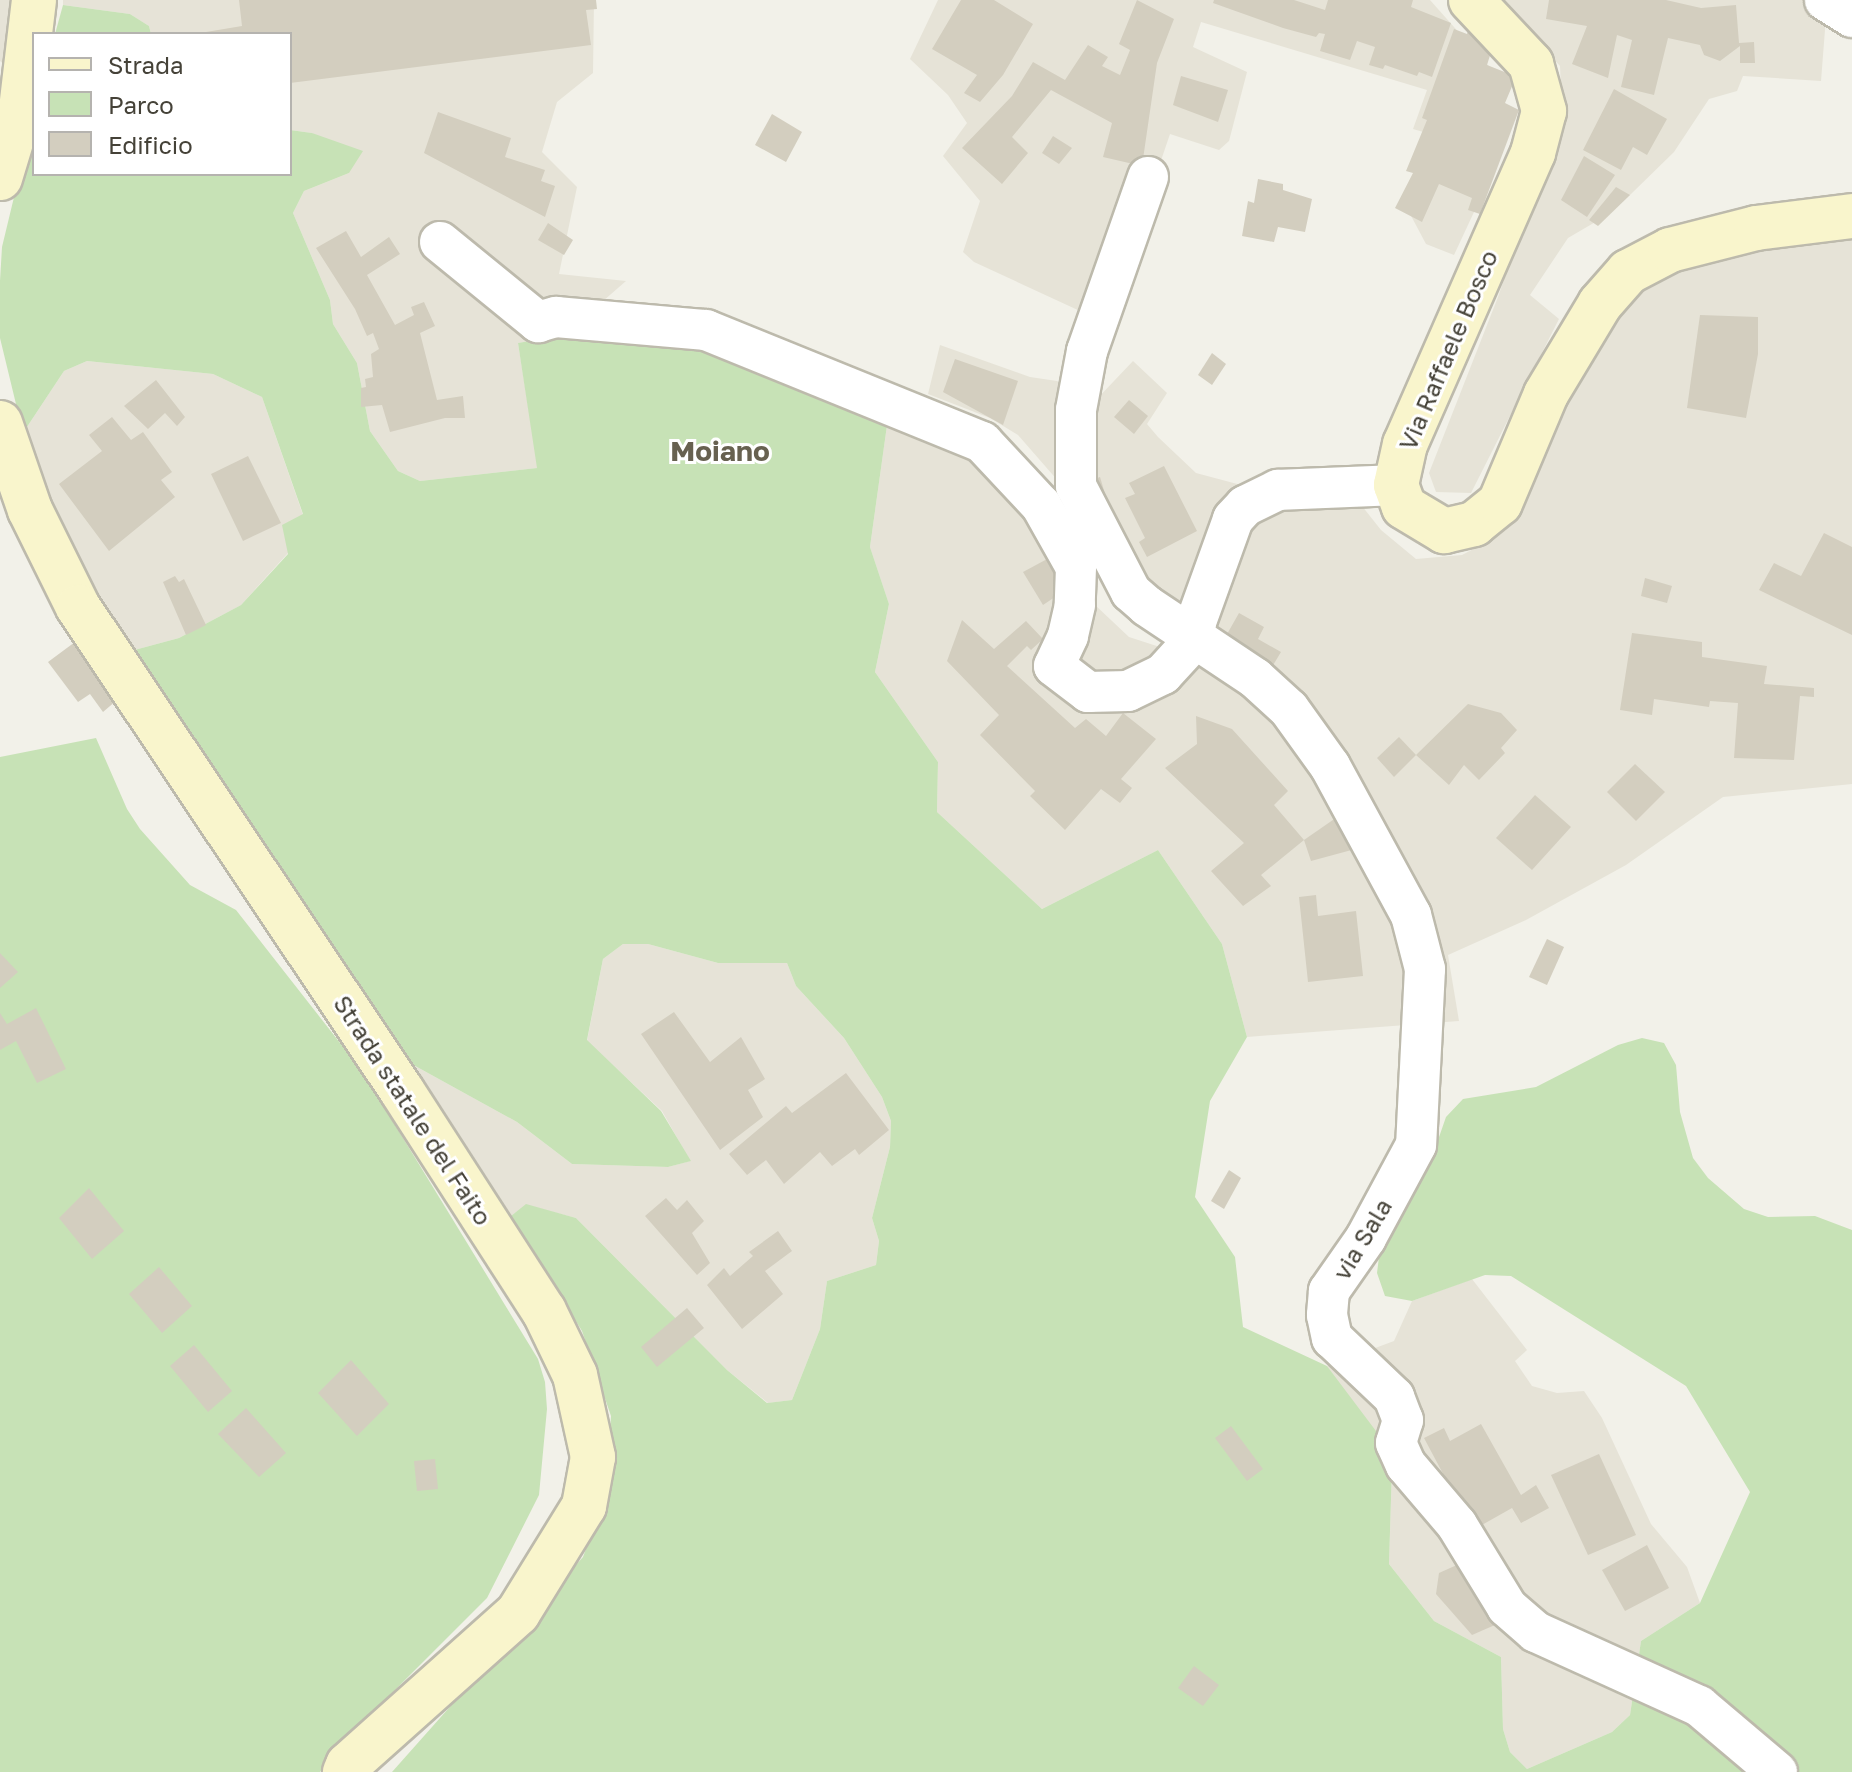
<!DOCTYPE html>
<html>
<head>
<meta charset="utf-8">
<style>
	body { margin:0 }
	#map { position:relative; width:1852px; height:1772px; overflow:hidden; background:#f2f1e9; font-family:"Golos Text",sans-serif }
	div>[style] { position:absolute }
	.residential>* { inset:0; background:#e6e3d7 }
	.green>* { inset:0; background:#c7e2b6 }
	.building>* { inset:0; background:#d3cebf }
	.roads { filter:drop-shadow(2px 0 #bdbaac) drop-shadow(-2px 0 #bdbaac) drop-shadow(0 2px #bdbaac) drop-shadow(0 -2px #bdbaac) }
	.street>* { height:40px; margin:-20px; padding:0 20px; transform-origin:20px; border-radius:20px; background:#fff }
	.secondary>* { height:44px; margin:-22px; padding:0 22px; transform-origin:22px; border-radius:22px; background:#f9f5cc }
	span { translate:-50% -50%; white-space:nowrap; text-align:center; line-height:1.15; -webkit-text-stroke:6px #fff; paint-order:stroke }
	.street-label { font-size:24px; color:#454238 }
	.quarter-label { font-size:28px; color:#676150; font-weight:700 }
	.legend { position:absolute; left:32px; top:32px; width:260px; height:144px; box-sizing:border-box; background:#fff; border:2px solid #b5b3af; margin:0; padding:10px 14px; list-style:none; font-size:24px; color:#454238 }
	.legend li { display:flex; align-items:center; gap:16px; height:40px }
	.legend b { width:40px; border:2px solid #b5b3af }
</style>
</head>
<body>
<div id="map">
	<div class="residential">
		<div style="clip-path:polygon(0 0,14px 0,5px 65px,0 61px)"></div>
		<div style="clip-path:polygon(63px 0,594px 0,593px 73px,557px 102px,542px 152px,577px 187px,559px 274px,626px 281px,587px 315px,574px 334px,518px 343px,538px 468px,420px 481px,398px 471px,370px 431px,357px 363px,333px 324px,330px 300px,293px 213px,304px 191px,349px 173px,312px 133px,290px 130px,290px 34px,151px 34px,149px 26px,130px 14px,63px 5px)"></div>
		<div style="clip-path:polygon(938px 0,1430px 0,1494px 72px,1502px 152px,1454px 255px,1426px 244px,1409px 212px,1437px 136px,1413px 129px,1427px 90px,1201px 22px,1193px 47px,1247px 72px,1229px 141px,1219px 150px,1170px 134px,1151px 190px,1080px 311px,974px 262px,963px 252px,980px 201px,943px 156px,967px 123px,948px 95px,910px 59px)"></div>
		<div style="clip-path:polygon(1500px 0,1852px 0,1826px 17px,1821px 81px,1743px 76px,1737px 91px,1709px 99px,1674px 152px,1631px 194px,1609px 214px,1568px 238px,1530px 295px,1559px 319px,1471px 493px,1436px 492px,1429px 473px,1498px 297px,1562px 111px,1560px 66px)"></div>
		<div style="clip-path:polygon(1802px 237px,1852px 238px,1852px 784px,1723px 797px,1626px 865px,1526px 920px,1448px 955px,1459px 1021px,1247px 1037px,1222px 944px,1158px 850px,1042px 909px,937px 812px,938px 762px,875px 672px,889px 604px,870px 547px,889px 411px,995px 461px,1077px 588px,1129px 637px,1169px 650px,1248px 529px,1270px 510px,1362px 506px,1381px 530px,1416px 559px,1462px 555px,1485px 543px,1505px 529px,1581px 367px,1639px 283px,1686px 266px)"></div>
		<div style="clip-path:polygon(940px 345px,1030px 377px,1057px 381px,1095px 401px,1133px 361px,1167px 393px,1147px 424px,1158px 437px,1196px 473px,1241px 485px,1219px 509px,1184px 605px,1175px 615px,1018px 435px,990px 418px,928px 394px)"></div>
		<div style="clip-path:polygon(87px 361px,213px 374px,262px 397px,303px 515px,288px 553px,241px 605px,179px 638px,127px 652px,87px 583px,23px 433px,64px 371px)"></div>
		<div style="clip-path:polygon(623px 944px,648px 944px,718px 963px,787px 963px,796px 986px,844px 1038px,882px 1097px,891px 1121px,890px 1147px,872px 1218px,879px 1241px,876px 1265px,827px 1281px,820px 1329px,792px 1400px,768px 1403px,727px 1370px,576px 1218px,526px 1205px,511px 1216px,408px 1062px,517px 1122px,572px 1164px,668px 1167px,690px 1161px,662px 1111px,587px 1041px,603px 959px)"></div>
		<div style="clip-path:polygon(1472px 1279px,1527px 1350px,1515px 1361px,1532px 1386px,1557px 1393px,1584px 1391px,1602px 1418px,1651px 1524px,1687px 1567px,1700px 1603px,1641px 1641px,1630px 1715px,1612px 1732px,1527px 1769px,1510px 1752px,1503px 1729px,1501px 1657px,1434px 1621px,1389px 1564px,1392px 1467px,1327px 1366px,1394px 1341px,1412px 1301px)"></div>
	</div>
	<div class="green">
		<div style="clip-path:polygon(63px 5px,130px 14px,149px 26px,151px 34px,55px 34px)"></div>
		<div style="clip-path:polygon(34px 114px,34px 174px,290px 174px,290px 130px,312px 133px,363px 151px,349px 173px,304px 191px,293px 213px,330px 300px,333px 324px,357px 363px,370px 431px,398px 471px,420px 481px,537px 468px,518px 343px,654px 319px,889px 411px,870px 547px,889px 604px,875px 672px,938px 762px,937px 812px,1042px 909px,1158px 850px,1222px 944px,1247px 1037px,1210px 1101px,1195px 1197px,1235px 1257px,1243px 1327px,1327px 1366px,1385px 1443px,1392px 1467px,1389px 1564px,1434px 1621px,1501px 1657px,1503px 1729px,1510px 1752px,1527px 1769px,1612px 1732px,1630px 1715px,1641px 1641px,1700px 1603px,1750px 1492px,1686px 1386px,1511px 1276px,1485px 1275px,1412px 1301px,1385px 1296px,1377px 1273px,1380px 1249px,1430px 1163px,1446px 1117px,1463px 1099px,1536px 1087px,1618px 1045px,1642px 1038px,1664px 1043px,1676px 1065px,1680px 1112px,1693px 1158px,1708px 1178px,1744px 1209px,1768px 1217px,1815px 1216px,1852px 1230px,1852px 1772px,392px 1772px,583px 1557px,606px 1495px,611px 1416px,582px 1331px,511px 1216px,526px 1204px,576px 1218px,727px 1370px,767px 1403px,792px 1400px,820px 1329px,827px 1281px,876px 1265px,879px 1241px,872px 1218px,890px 1147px,891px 1121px,882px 1097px,844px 1038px,796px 986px,787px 963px,718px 963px,648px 944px,623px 944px,603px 959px,587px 1040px,661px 1111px,691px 1161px,668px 1167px,572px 1164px,517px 1122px,408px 1062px,127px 652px,179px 638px,241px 605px,288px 554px,282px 525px,303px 514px,262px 397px,213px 374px,87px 361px,64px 371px,23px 433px,0 338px,0 281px,2px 247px)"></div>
		<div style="clip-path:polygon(96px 738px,127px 809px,140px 829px,190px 885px,236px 910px,362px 1071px,538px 1359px,545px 1382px,547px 1409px,539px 1495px,487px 1598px,339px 1746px,320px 1772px,0 1772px,0 757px)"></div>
	</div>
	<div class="building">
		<div style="clip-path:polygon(239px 0,596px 0,597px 9px,586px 10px,591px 45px,290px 83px,290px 34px,194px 34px,242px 26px)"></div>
		<div style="clip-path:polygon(961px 0,994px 0,1033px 24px,1003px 75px,980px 102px,964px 93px,977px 75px,932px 49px)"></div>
		<div style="clip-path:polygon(1137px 0,1174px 19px,1157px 63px,1142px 166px,1103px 157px,1112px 123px,1051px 90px,1012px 137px,1028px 153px,1002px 184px,962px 148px,1012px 96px,1033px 62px,1065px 80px,1088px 45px,1108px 57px,1102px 66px,1120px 75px,1130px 50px,1119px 44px)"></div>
		<div style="clip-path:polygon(1214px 0,1294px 0,1325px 10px,1328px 0,1413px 0,1411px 7px,1451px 23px,1432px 77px,1419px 72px,1417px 76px,1385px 65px,1383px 69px,1369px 65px,1375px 47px,1357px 41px,1350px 60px,1320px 51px,1325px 34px,1319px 33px,1316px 37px,1283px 28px,1213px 3px)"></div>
		<div style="clip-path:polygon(1549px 0,1666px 0,1701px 8px,1736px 5px,1739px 43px,1754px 42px,1755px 63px,1740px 63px,1740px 46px,1720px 61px,1704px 55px,1700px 45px,1668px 38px,1654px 95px,1621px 87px,1632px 40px,1617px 35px,1608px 78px,1572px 64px,1587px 26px,1546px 19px)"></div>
		<div style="clip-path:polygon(1470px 25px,1492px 49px,1487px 65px,1507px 73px,1513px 84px,1505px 103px,1519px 110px,1480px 214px,1468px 210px,1472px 198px,1439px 184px,1422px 222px,1395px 208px,1413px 173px,1406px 171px,1427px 120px,1422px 118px,1454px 29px,1467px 34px)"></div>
		<div style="clip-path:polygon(1181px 76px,1228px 90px,1218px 122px,1173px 105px)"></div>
		<div style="clip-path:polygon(1614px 89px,1667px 119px,1647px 155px,1633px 147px,1621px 170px,1583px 150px)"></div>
		<div style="clip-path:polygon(438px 112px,511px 138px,505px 157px,545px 170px,541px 181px,555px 186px,545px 217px,424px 153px)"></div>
		<div style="clip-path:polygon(772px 114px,802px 132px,786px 162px,755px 145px)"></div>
		<div style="clip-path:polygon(1053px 136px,1072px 148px,1059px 164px,1042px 153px)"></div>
		<div style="clip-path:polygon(1584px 156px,1615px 175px,1587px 217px,1561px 200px)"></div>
		<div style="clip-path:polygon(1258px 179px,1283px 184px,1283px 190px,1312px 199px,1305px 232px,1278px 227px,1274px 242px,1242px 236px,1248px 201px,1254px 203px)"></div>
		<div style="clip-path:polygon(1616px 187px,1630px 195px,1598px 226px,1589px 220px)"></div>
		<div style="clip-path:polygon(548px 223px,573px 240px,564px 255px,538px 240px)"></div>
		<div style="clip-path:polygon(346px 231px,361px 257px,389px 237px,400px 254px,367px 275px,395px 325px,414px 315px,411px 307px,424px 302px,435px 326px,420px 333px,437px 400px,463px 396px,465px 418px,445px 418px,390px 432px,382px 405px,361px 407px,361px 388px,366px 387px,365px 379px,373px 377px,371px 354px,379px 349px,373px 333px,367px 336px,355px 309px,316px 248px)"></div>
		<div style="clip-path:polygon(1700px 315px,1758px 317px,1758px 354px,1746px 418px,1687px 408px)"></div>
		<div style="clip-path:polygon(1212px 353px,1226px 364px,1212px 385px,1198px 375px)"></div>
		<div style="clip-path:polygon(955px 359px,1018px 381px,1003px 425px,943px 392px)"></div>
		<div style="clip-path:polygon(156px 380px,185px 417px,177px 426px,165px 413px,148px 429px,124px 406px)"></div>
		<div style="clip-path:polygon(1129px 400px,1148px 416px,1134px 434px,1114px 417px)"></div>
		<div style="clip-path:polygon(112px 417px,131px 440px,143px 432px,172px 472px,161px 480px,175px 497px,109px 551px,59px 484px,102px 451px,89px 435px)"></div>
		<div style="clip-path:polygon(248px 456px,281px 523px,243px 541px,211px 474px)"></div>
		<div style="clip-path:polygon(1164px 466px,1197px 531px,1147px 557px,1139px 542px,1145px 538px,1125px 498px,1135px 494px,1129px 483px)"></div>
		<div style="clip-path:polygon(1100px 477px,1105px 494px,1091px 500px,1085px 483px)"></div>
		<div style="clip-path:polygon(1824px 533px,1852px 547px,1852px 635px,1759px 590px,1774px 563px,1801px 576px)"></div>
		<div style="clip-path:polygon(1049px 558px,1067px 589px,1043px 605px,1023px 572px)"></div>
		<div style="clip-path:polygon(175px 576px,179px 582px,184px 579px,206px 625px,186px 635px,163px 582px)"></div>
		<div style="clip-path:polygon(1645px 578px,1672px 586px,1667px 603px,1641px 596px)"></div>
		<div style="clip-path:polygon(1239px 613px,1264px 627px,1258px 639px,1281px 652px,1269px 672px,1222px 643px)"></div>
		<div style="clip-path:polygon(962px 620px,994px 649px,1026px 621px,1043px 639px,1031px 650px,1027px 646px,1007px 666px,1075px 728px,1086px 719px,1106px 736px,1123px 713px,1156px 739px,1121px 779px,1132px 788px,1120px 803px,1101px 789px,1065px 830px,1030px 796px,1035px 791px,980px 735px,999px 715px,947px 661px)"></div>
		<div style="clip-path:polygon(1632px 633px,1702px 642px,1702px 657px,1767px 666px,1764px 684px,1814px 688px,1814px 697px,1800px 696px,1794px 760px,1734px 758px,1738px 703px,1710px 701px,1709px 707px,1654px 699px,1652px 715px,1620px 710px)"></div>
		<div style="clip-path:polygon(75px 642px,117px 700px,103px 712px,90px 694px,78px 702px,48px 662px)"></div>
		<div style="clip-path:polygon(1468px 704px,1501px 713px,1517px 730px,1501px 748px,1505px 753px,1479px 780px,1464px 765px,1449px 785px,1416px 755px)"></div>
		<div style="clip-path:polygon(1196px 716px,1232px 729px,1288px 791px,1274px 805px,1304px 840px,1261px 875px,1271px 886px,1243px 906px,1211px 871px,1244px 843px,1165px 768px,1197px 744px)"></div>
		<div style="clip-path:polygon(1399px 737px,1416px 755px,1394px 777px,1377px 758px)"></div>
		<div style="clip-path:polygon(1635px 764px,1665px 792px,1636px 821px,1607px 792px)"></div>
		<div style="clip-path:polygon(1535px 795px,1571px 827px,1532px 870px,1496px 838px)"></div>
		<div style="clip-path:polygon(1353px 806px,1370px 845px,1311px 861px,1304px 840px)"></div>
		<div style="clip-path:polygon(1316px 895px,1318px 916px,1356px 911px,1363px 976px,1308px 982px,1299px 897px)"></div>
		<div style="clip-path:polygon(1547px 939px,1564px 947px,1547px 985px,1529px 977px)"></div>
		<div style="clip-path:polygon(0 953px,18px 972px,0 988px)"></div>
		<div style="clip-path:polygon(36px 1008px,66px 1069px,37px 1083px,16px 1041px,0 1050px,0 1013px,7px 1024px)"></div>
		<div style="clip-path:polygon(674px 1012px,710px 1062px,741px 1037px,765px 1079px,748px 1090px,763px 1117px,720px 1150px,641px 1034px)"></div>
		<div style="clip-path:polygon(846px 1073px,889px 1130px,859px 1155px,855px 1149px,832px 1166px,820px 1152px,784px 1184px,766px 1160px,747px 1175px,729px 1154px,786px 1106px,792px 1113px)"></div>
		<div style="clip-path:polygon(1229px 1170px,1241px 1178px,1224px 1209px,1211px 1201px)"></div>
		<div style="clip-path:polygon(89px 1188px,124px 1231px,92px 1259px,59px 1218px)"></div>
		<div style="clip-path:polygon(666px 1198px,677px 1210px,687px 1200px,704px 1221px,692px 1233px,710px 1263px,697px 1275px,645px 1216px)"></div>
		<div style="clip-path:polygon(778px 1231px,792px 1251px,765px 1271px,783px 1294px,742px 1329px,707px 1285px,724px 1268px,730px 1276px,753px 1256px,749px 1252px)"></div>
		<div style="clip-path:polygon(159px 1267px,192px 1306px,162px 1333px,129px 1294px)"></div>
		<div style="clip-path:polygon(687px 1308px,704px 1328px,657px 1367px,641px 1347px)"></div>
		<div style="clip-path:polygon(194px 1345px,232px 1391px,208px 1412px,170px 1366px)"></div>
		<div style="clip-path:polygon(351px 1360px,389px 1404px,357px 1436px,318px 1393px)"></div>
		<div style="clip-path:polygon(246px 1408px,286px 1453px,259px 1477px,218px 1434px)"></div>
		<div style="clip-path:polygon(1481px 1424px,1521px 1495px,1536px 1485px,1549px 1508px,1521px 1523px,1512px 1508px,1473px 1530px,1424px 1438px,1444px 1428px,1450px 1441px)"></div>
		<div style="clip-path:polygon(1231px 1426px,1263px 1469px,1247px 1481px,1215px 1438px)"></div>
		<div style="clip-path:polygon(1599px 1454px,1636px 1535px,1588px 1555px,1551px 1475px)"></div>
		<div style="clip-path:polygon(435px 1459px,438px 1489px,417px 1491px,414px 1461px)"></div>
		<div style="clip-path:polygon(1647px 1545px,1669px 1588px,1625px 1611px,1602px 1570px)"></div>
		<div style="clip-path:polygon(1468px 1560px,1504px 1621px,1472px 1635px,1436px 1594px,1439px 1573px)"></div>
		<div style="clip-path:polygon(1194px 1666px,1219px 1685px,1203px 1706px,1178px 1688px)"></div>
	</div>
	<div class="roads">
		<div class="street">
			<div style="left:1825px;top:0;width:32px;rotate:32deg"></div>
			<div style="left:1148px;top:177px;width:184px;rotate:109.3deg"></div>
			<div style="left:1087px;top:351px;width:60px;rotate:100.6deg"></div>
			<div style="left:1076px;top:410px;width:76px;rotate:90deg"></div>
			<div style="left:1076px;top:486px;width:119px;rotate:62.6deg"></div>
			<div style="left:1131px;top:592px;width:21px;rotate:41deg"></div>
			<div style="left:1147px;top:606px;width:130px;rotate:33.7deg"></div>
			<div style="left:1255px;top:678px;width:46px;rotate:42.4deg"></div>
			<div style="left:1289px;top:709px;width:70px;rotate:54.3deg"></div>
			<div style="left:1330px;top:766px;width:170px;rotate:61.5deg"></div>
			<div style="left:1411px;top:915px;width:56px;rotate:75.5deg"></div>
			<div style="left:1425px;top:969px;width:176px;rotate:92.9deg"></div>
			<div style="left:1416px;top:1145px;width:106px;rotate:118.3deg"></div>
			<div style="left:1366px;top:1238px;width:65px;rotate:124.9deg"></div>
			<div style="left:1329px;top:1291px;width:24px;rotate:95deg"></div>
			<div style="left:1327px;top:1315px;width:24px;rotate:78deg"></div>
			<div style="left:1332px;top:1338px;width:86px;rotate:43.6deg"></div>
			<div style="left:1394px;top:1397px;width:25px;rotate:69deg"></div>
			<div style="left:1403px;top:1420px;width:24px;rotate:107deg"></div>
			<div style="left:1396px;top:1443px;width:24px;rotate:66deg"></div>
			<div style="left:1406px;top:1465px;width:79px;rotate:49.6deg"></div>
			<div style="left:1457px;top:1525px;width:96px;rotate:58.6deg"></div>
			<div style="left:1507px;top:1607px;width:38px;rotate:41deg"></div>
			<div style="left:1536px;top:1632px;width:179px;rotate:24.4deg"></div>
			<div style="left:1699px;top:1706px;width:102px;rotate:40.2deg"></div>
			<div style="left:440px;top:242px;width:127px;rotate:39.2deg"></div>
			<div style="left:538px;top:322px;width:19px;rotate:-16deg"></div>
			<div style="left:556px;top:317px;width:151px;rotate:5deg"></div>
			<div style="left:706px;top:330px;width:298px;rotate:22.1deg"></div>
			<div style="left:982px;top:442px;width:86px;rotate:46.9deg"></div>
			<div style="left:1041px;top:505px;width:71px;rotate:60.6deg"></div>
			<div style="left:1076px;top:567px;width:38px;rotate:92deg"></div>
			<div style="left:1075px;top:605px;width:32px;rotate:103deg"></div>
			<div style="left:1068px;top:636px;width:33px;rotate:115deg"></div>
			<div style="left:1054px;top:666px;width:43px;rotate:37.4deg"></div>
			<div style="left:1088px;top:692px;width:40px;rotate:-1.4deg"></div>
			<div style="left:1128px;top:691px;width:39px;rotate:-26deg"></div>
			<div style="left:1163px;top:674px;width:49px;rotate:-47.5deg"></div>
			<div style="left:1182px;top:629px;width:16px;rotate:-27deg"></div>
			<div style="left:1196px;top:622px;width:109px;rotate:-70.2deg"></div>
			<div style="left:1233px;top:519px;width:18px;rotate:-47deg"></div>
			<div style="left:1245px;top:506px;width:37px;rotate:-26deg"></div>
			<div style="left:1278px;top:490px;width:118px;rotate:-2.4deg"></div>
		</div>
		<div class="secondary">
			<div style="left:1471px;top:0;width:88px;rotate:46.8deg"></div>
			<div style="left:1531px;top:64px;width:49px;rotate:74.5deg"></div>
			<div style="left:1544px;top:111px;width:43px;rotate:104.7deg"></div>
			<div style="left:1533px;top:153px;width:318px;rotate:113.7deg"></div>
			<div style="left:1405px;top:444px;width:42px;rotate:102.4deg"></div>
			<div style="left:1396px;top:485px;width:23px;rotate:70deg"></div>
			<div style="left:1404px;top:507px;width:47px;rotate:31deg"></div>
			<div style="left:1444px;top:531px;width:31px;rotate:-13deg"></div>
			<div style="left:1474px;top:524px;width:33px;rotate:-39deg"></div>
			<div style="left:1500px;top:503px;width:118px;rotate:-67.1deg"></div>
			<div style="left:1546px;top:394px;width:105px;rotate:-59deg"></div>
			<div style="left:1600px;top:304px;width:43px;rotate:-48.8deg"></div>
			<div style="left:1628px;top:272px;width:47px;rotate:-27.6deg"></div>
			<div style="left:1670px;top:250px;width:89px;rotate:-14.3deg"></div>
			<div style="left:1756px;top:228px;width:97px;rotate:-7.1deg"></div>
			<div style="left:0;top:178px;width:72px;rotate:-73.1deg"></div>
			<div style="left:21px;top:109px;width:110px;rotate:-83.2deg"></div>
			<div style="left:0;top:423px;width:92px;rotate:71deg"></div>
			<div style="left:30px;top:510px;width:108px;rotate:63.7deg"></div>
			<div style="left:78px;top:607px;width:582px;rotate:56.2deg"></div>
			<div style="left:402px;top:1091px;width:262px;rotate:57.2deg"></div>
			<div style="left:544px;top:1311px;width:71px;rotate:64.2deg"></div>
			<div style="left:575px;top:1375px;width:84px;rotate:77.6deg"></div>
			<div style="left:593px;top:1457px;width:50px;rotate:100.4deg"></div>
			<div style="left:584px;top:1506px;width:126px;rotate:121.7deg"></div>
			<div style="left:518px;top:1613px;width:228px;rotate:138.2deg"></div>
			<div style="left:348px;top:1765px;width:8px;rotate:113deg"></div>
		</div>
	</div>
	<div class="street-label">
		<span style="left:1448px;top:350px;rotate:-67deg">Via Raffaele Bosco</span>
		<span style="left:413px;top:1110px;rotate:57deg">Strada statale del Faito</span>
		<span style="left:1362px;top:1239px;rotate:-59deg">via Sala</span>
	</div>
	<div class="quarter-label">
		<span style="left:720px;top:451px">Moiano</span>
	</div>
	<ul class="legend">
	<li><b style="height:10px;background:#f9f5cc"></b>Strada</li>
	<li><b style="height:22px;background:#c7e2b6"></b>Parco</li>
	<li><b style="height:22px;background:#d3cebf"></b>Edificio</li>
	</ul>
</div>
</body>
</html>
